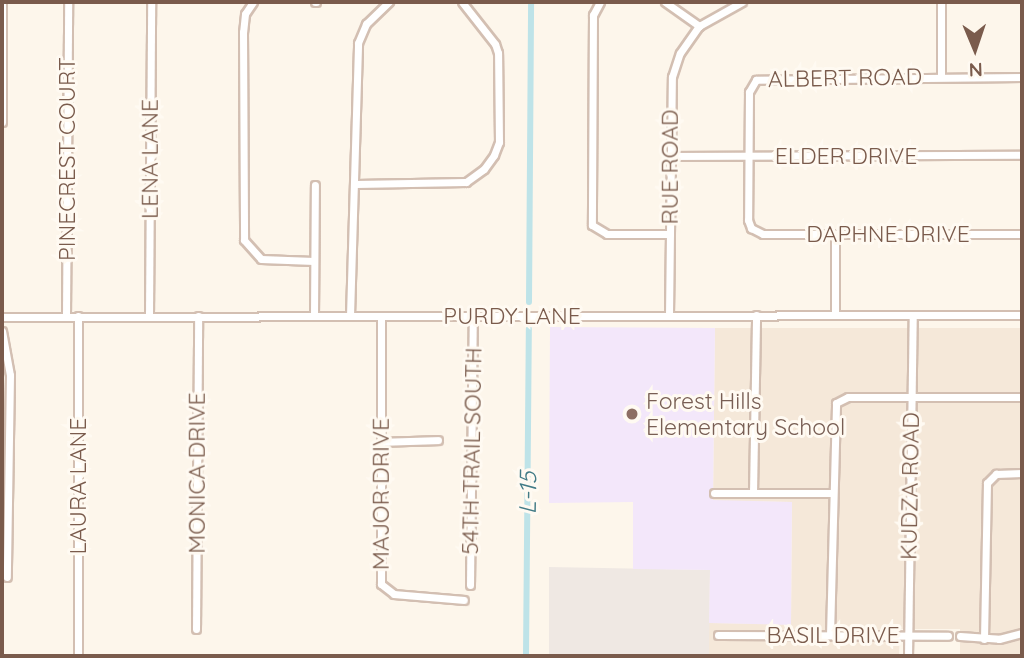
<!DOCTYPE html>
<html>
<head>
<meta charset="utf-8">
<style>
	body { margin:0 }
	#map { position:relative; width:1024px; height:658px; overflow:hidden; background:#fdf6eb; font-family:Quicksand,sans-serif }
	div>[style] { position:absolute }
	.residential>* { inset:0; background:#f5e8d9 }
	.industrial>* { inset:0; background:#efe8e3 }
	.education>* { inset:0; background:#f3e7fa }
	.canal>* { height:6px; margin:-3px; padding:0 3px; transform-origin:3px; border-radius:3px; background:#bee3e8 }
	.roads { filter:drop-shadow(2px 0 #d3bfb2) drop-shadow(-2px 0 #d3bfb2) drop-shadow(0 2px #d3bfb2) drop-shadow(0 -2px #d3bfb2) }
	.minor>* { height:7px; margin:-3.5px; padding:0 3.5px; transform-origin:3.5px; border-radius:3.5px; background:#fff }
	.dots>* { width:19px; height:19px; translate:-50% -50%; box-sizing:border-box; border:4px solid #fffaf2; border-radius:50% }
	span { translate:-50% -50%; white-space:nowrap; text-align:center; line-height:1.15; -webkit-text-stroke:6px #fffaf2; paint-order:stroke }
	.street-label { font-size:23px; color:#7a5b4c }
	.education-label { font-size:23px; color:#785e54 }
	.left { translate:0 -50%; text-align:left }
	.water-label { font-size:24px; color:#427b86; font-style:italic }
	.frame { position:absolute; inset:0; border:4px solid #7a5b4c; pointer-events:none }
	.north { position:absolute; left:940px; top:14px; width:70px; height:70px; -webkit-text-stroke:5px #fffaf2; paint-order:stroke; rotate:178deg; font-size:19px; font-weight:700; line-height:28px; text-align:center; color:#7a5b4c }
	.north::after { content:''; display:block; margin:auto; width:24px; height:32px; background:#7a5b4c; clip-path:polygon(50% 0,100% 100%,50% 72%,0 100%) }
</style>
</head>
<body>
<div id="map">
	<div class="residential">
		<div style="clip-path:polygon(715px 328px,1022px 328px,1022px 656px,960px 656px,960px 629px,900px 629px,899px 656px,709px 656px,709px 623px,791px 624px,792px 502px,713px 501px)"></div>
	</div>
	<div class="industrial">
		<div style="clip-path:polygon(549px 567px,710px 570px,709px 656px,549px 656px)"></div>
	</div>
	<div class="education">
		<div style="clip-path:polygon(550px 327px,715px 328px,713px 500px,792px 502px,791px 625px,709px 623px,710px 570px,633px 569px,633px 502px,549px 503px)"></div>
	</div>
	<div class="canal">
		<div style="left:529px;top:302px;width:300px;rotate:-89.6deg"></div>
		<div style="left:526px;top:656px;width:327px;rotate:-89.5deg"></div>
	</div>
	<div class="roads">
		<div class="minor">
			<div style="left:253px;top:2px;width:14px;rotate:124deg"></div>
			<div style="left:245px;top:14px;width:18px;rotate:96deg"></div>
			<div style="left:243px;top:32px;width:208px;rotate:89.7deg"></div>
			<div style="left:244px;top:240px;width:25px;rotate:48deg"></div>
			<div style="left:261px;top:259px;width:53px;rotate:2.2deg"></div>
			<div style="left:315px;top:2px;width:1px"></div>
			<div style="left:600px;top:2px;width:15px;rotate:118deg"></div>
			<div style="left:593px;top:15px;width:210px;rotate:90.3deg"></div>
			<div style="left:592px;top:225px;width:17px;rotate:31deg"></div>
			<div style="left:607px;top:234px;width:63px"></div>
			<div style="left:665px;top:2px;width:42px;rotate:35.2deg"></div>
			<div style="left:941px;top:2px;width:75px;rotate:90deg"></div>
			<div style="left:1022px;top:77px;width:266px;rotate:179.4deg"></div>
			<div style="left:756px;top:80px;width:14px;rotate:120deg"></div>
			<div style="left:749px;top:92px;width:128px;rotate:90.4deg"></div>
			<div style="left:748px;top:220px;width:9px;rotate:69deg"></div>
			<div style="left:751px;top:228px;width:13px;rotate:27deg"></div>
			<div style="left:763px;top:234px;width:259px"></div>
			<div style="left:2px;top:122px;width:120px;rotate:-90deg"></div>
			<div style="left:670px;top:156px;width:352px;rotate:-0.2deg"></div>
			<div style="left:356px;top:184px;width:110px;rotate:-1deg"></div>
			<div style="left:466px;top:182px;width:22px;rotate:-36deg"></div>
			<div style="left:484px;top:169px;width:17px;rotate:-54deg"></div>
			<div style="left:494px;top:155px;width:14px;rotate:-69deg"></div>
			<div style="left:499px;top:142px;width:89px;rotate:-90.6deg"></div>
			<div style="left:498px;top:53px;width:9px;rotate:-108deg"></div>
			<div style="left:495px;top:44px;width:53px;rotate:-128.2deg"></div>
			<div style="left:835px;top:234px;width:81px;rotate:90deg"></div>
			<div style="left:669px;top:315px;width:238px;rotate:-89.3deg"></div>
			<div style="left:672px;top:77px;width:25px;rotate:-72deg"></div>
			<div style="left:680px;top:53px;width:33px;rotate:-55deg"></div>
			<div style="left:699px;top:26px;width:49px;rotate:-29.2deg"></div>
			<div style="left:66px;top:316px;width:314px;rotate:-89.6deg"></div>
			<div style="left:149px;top:316px;width:314px;rotate:-89.6deg"></div>
			<div style="left:314px;top:316px;width:131px;rotate:-89.6deg"></div>
			<div style="left:350px;top:316px;width:273px;rotate:-88.3deg"></div>
			<div style="left:358px;top:43px;width:21px;rotate:-67deg"></div>
			<div style="left:366px;top:24px;width:32px;rotate:-44deg"></div>
			<div style="left:381px;top:316px;width:268px;rotate:90deg"></div>
			<div style="left:381px;top:584px;width:16px;rotate:38deg"></div>
			<div style="left:394px;top:594px;width:70px;rotate:4.9deg"></div>
			<div style="left:2px;top:317px;width:1020px;rotate:-0.11deg"></div>
			<div style="left:2px;top:331px;width:45px;rotate:79.7deg"></div>
			<div style="left:10px;top:375px;width:202px;rotate:90.9deg"></div>
			<div style="left:381px;top:442px;width:57px;rotate:-2deg"></div>
			<div style="left:714px;top:493px;width:118px"></div>
			<div style="left:753px;top:493px;width:178px;rotate:-89deg"></div>
			<div style="left:470px;top:585px;width:269px;rotate:-89.4deg"></div>
			<div style="left:196px;top:629px;width:313px;rotate:-89.6deg"></div>
			<div style="left:718px;top:635px;width:230px;rotate:0.2deg"></div>
			<div style="left:830px;top:635px;width:232px;rotate:-88.5deg"></div>
			<div style="left:836px;top:403px;width:13px;rotate:-27deg"></div>
			<div style="left:848px;top:397px;width:174px"></div>
			<div style="left:960px;top:636px;width:39px;rotate:4deg"></div>
			<div style="left:999px;top:639px;width:24px;rotate:-15deg"></div>
			<div style="left:984px;top:639px;width:156px;rotate:-88.9deg"></div>
			<div style="left:987px;top:483px;width:13px;rotate:-45deg"></div>
			<div style="left:996px;top:474px;width:26px;rotate:-2deg"></div>
			<div style="left:78px;top:656px;width:340px;rotate:-90deg"></div>
			<div style="left:908px;top:656px;width:341px;rotate:-89.2deg"></div>
		</div>
	</div>
	<div class="dots">
		<div style="left:632px;top:414px;background:#8d6e63"></div>
	</div>
	<div class="street-label">
		<span style="left:845px;top:78px;rotate:-1deg">ALBERT ROAD</span>
		<span style="left:846px;top:156px">ELDER DRIVE</span>
		<span style="left:67px;top:159px;rotate:-90deg">PINECREST COURT</span>
		<span style="left:150px;top:159px;rotate:-90deg">LENA LANE</span>
		<span style="left:670px;top:167px;rotate:-90deg">RUE ROAD</span>
		<span style="left:888px;top:234px">DAPHNE DRIVE</span>
		<span style="left:512px;top:316px">PURDY LANE</span>
		<span style="left:472px;top:451px;rotate:-89deg">54TH TRAIL SOUTH</span>
		<span style="left:197px;top:473px;rotate:-90deg">MONICA DRIVE</span>
		<span style="left:78px;top:486px;rotate:-90deg">LAURA LANE</span>
		<span style="left:910px;top:486px;rotate:-89deg">KUDZA ROAD</span>
		<span style="left:381px;top:494px;rotate:-90deg">MAJOR DRIVE</span>
		<span style="left:833px;top:635px">BASIL DRIVE</span>
	</div>
	<div class="education-label">
		<span class="left" style="left:646px;top:414px">Forest Hills<br>Elementary School</span>
	</div>
	<div class="water-label">
		<span style="left:528px;top:493px;rotate:-89deg">L-15</span>
	</div>
	<div class="frame"></div>
	<div class="north">N</div>
</div>
</body>
</html>
